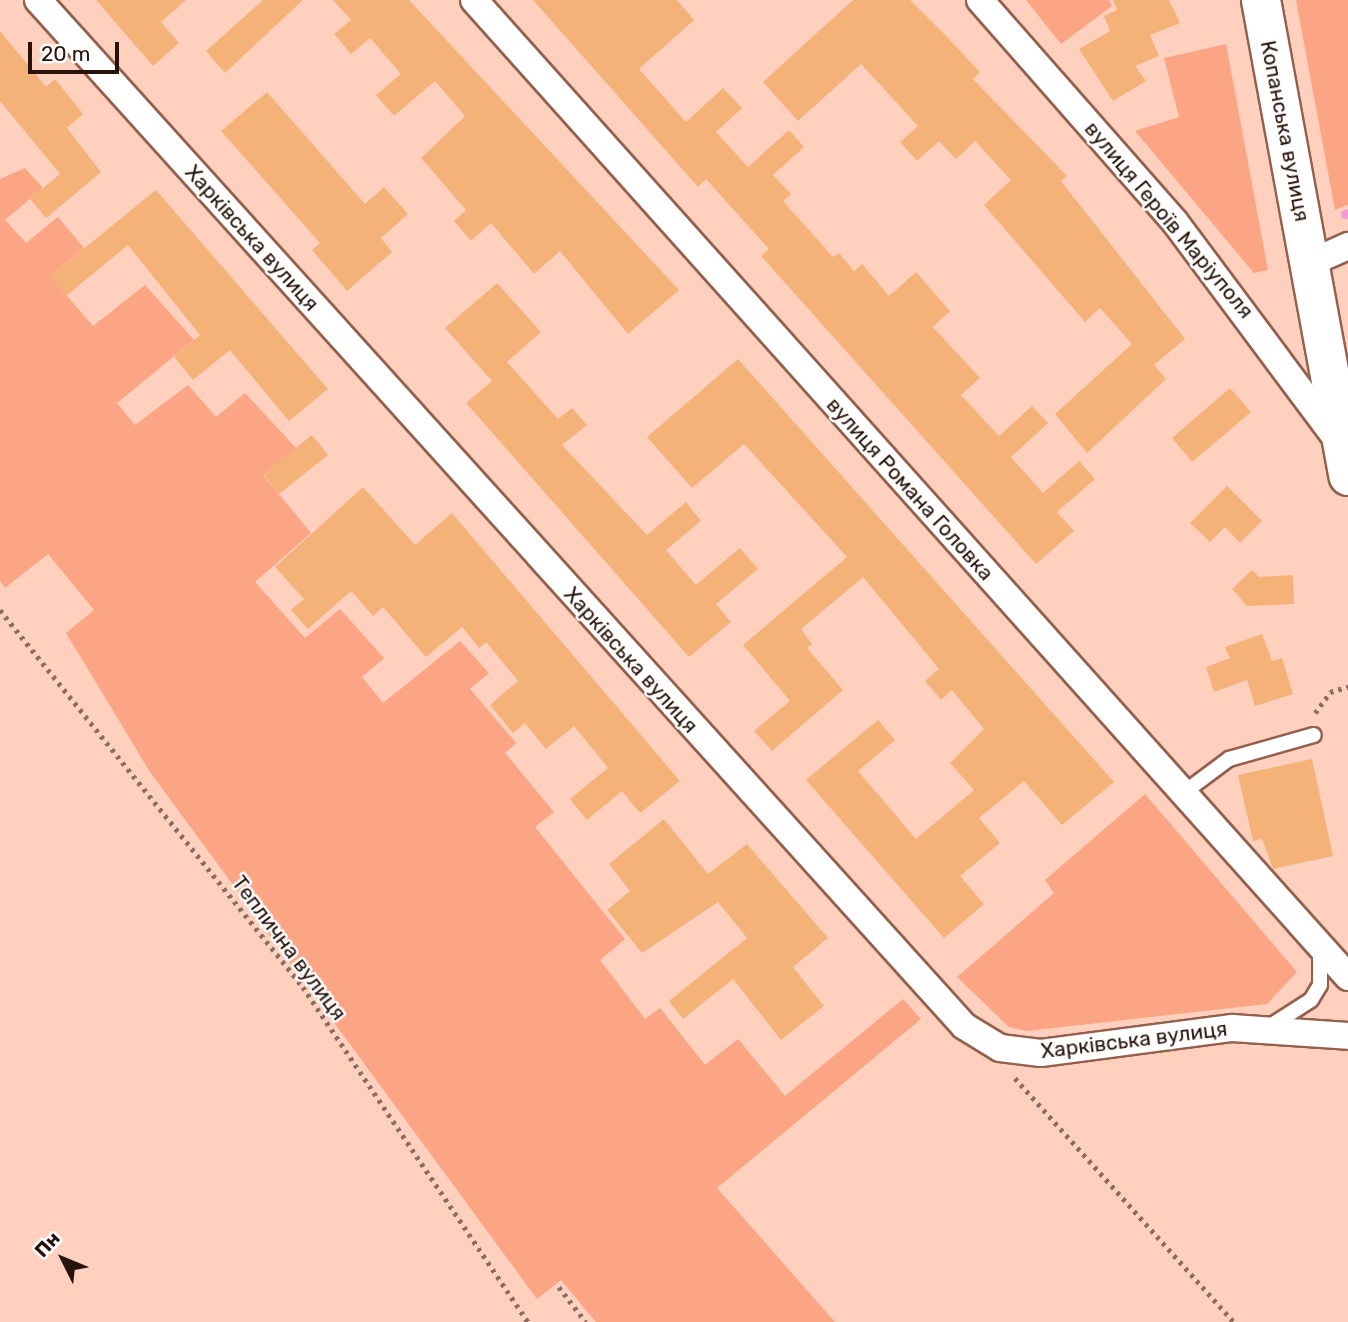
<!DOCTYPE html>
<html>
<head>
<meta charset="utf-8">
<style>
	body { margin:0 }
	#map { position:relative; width:1348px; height:1322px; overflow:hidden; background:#ffd0be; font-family:Rubik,sans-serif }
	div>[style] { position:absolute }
	.green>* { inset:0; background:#fba584 }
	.stream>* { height:9px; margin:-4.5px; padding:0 4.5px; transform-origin:4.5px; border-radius:4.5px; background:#f598d5 }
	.building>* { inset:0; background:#f4b279 }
	.path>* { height:4.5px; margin-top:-2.25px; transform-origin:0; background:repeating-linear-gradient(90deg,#8e6d61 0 3.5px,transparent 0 8.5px) }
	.roads { filter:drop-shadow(2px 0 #94604d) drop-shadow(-2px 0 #94604d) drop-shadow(0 2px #94604d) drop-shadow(0 -2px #94604d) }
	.lane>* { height:14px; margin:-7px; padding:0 7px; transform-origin:7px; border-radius:7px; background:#fff }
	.street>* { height:26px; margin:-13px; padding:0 13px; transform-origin:13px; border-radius:13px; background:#fff }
	.highway>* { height:38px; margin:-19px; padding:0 19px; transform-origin:19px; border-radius:19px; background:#fff }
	span { translate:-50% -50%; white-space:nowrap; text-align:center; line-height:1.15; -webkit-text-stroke:5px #fdfdfd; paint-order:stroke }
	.street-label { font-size:21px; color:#27130b }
	.north { position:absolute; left:28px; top:1224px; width:70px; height:70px; -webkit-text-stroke:5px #fdfdfd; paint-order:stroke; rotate:313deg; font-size:19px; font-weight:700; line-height:28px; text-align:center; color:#27130b }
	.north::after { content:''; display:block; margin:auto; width:24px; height:32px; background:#27130b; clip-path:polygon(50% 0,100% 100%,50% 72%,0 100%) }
	.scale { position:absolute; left:28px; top:42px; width:91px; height:32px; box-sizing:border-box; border:4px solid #27130b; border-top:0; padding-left:9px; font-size:21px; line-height:24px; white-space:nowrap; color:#27130b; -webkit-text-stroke:5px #fdfdfd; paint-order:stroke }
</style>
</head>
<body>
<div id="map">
	<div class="green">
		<div style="clip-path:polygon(1026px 0,1109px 0,1112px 6px,1061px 44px)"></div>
		<div style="clip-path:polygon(1296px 0,1348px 0,1348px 205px,1335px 210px)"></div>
		<div style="clip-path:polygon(1226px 44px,1268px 270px,1254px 273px,1135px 131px,1179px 117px,1164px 58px)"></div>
		<div style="clip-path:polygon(25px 168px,43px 188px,5px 220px,26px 243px,58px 217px,84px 248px,50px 276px,93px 326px,145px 285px,194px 340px,117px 403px,135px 425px,188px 385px,216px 417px,245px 393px,296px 448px,263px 475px,311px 533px,255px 582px,305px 638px,340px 609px,384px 658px,362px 677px,383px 703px,460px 641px,489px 673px,470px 689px,516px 743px,505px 753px,554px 812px,535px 827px,625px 939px,600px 960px,645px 1019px,660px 1008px,705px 1065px,738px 1039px,785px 1096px,903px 999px,921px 1019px,717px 1188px,835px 1322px,596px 1322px,561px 1280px,537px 1299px,150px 772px,66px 633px,94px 610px,48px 554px,5px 588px,0 581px,0 179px)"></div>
		<div style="clip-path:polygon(1145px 794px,1297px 972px,1267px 1004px,1027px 1031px,1009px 1027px,957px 977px,1054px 893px,1045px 880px)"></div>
	</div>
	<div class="stream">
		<div style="left:1345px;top:214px;width:3px;rotate:-18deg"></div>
	</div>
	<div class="building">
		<div style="clip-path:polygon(96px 0,186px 0,161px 22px,179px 43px,153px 66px)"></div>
		<div style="clip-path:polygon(263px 0,303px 0,225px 73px,206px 51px)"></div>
		<div style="clip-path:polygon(333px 0,409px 0,679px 290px,628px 334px,560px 251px,534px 274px,491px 223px,471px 241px,454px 221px,466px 210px,421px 158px,465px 116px,435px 81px,394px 116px,376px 95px,401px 74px,370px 38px,351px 54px,334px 34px,351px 20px)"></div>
		<div style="clip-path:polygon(533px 0,677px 0,694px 20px,639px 69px,686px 122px,723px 88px,742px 108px,716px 132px,748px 167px,789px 130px,804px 147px,773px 175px,791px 194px,783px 201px,833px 257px,839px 253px,854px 271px,862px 264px,889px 296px,916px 272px,950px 311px,933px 327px,980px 378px,961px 395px,999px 436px,1032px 406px,1048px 423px,1011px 457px,1043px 493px,1079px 461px,1095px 479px,1057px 512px,1074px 531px,1036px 564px,761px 256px,769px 249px,706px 179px,698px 187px)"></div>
		<div style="clip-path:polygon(853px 0,910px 0,948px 38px,980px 72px,973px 79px,1067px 176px,1061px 181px,1185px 339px,1154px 365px,1166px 379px,1087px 453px,1055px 414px,1132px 344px,1100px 308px,1085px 322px,984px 205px,1011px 180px,975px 141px,956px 159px,939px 141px,917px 161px,900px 142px,918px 126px,861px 64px,798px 121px,763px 82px)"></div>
		<div style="clip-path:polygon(1113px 0,1169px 0,1180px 23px,1150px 35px,1159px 56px,1135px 66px,1146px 81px,1113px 101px,1079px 49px,1110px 31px,1104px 16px,1117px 10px)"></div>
		<div style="clip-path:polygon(0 31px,46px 87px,55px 79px,83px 114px,67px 128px,101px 172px,46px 218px,30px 199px,60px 174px,0 101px)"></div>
		<div style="clip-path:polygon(267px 92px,365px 204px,384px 187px,408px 214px,381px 238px,392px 252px,347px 291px,312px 250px,320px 243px,221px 131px)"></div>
		<div style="clip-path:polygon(156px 190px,328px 389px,289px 421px,230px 350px,193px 380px,174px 357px,200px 335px,128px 245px,66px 296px,50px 276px)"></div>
		<div style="clip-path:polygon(497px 283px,541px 332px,507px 362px,558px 419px,572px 408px,587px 425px,562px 445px,647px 535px,686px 502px,701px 521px,666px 550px,696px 585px,740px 548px,758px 569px,716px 604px,731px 622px,689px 657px,466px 403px,492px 381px,445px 328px)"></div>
		<div style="clip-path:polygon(738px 359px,1114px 782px,1062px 825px,1024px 781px,979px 818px,1000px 843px,960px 876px,984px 904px,944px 938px,806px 780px,878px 720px,895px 740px,858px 771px,916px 839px,974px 790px,950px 763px,984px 729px,952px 690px,941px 700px,925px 681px,939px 669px,863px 577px,801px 629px,812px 644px,807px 648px,843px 690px,772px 751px,754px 731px,790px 701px,743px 645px,847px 557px,744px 444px,692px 488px,647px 437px)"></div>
		<div style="clip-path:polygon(1230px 388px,1251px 412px,1192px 462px,1172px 438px)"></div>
		<div style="clip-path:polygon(312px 435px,328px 455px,279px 494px,263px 474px)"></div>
		<div style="clip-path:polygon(1227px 486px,1262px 521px,1240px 543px,1225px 527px,1210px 542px,1190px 523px)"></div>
		<div style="clip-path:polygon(363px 487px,415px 545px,452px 513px,680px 781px,640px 813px,622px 791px,587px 820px,570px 799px,608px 768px,574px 726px,546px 749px,525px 723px,513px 733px,490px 705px,518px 681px,486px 642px,479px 648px,462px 627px,426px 657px,383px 607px,373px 616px,351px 591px,308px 629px,291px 610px,304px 599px,275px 567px)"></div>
		<div style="clip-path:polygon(1252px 570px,1259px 577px,1293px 575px,1294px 604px,1247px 606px,1232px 589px)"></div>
		<div style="clip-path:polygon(1262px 634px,1272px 661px,1282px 658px,1293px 694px,1255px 706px,1247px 680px,1214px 692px,1206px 667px,1230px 658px,1225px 647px)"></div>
		<div style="clip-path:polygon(1312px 759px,1333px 856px,1273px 869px,1262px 839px,1253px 841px,1238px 775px)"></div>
		<div style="clip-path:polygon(664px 819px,708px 874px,747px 844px,828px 938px,793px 967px,824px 1006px,781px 1040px,733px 979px,683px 1019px,669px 1001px,747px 938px,718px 902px,642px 953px,607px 910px,630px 891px,609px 864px)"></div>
	</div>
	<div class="path">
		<div style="left:0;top:610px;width:484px;rotate:51.2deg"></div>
		<div style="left:303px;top:987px;width:404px;rotate:56.1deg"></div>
		<div style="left:1315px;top:713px;width:26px;rotate:-54deg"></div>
		<div style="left:1330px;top:692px;width:19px;rotate:-16deg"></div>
		<div style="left:1015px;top:1078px;width:328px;rotate:48.1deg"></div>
		<div style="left:559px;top:1287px;width:44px;rotate:52.4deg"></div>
	</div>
	<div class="roads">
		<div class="lane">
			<div style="left:1182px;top:794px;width:59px;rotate:-36.7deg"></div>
			<div style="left:1229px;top:759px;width:88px;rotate:-15.8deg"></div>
			<div style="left:1272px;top:1025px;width:46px;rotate:-32.7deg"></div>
			<div style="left:1311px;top:1000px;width:17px;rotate:-59deg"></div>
			<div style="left:1320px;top:985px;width:33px;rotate:-90deg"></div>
		</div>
		<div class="street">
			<div style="left:38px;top:0;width:1382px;rotate:47.93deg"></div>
			<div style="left:964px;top:1026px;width:42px;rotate:31.4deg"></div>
			<div style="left:1000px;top:1048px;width:41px;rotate:7deg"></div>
			<div style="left:1041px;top:1053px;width:193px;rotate:-7.5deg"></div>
			<div style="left:1232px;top:1028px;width:116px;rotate:3.9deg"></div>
			<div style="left:474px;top:0;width:1311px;rotate:48.18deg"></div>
			<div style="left:980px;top:0;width:295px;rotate:48.7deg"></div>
			<div style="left:1175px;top:222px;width:271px;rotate:53.3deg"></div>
			<div style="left:1310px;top:263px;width:42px;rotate:-24.1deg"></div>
		</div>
		<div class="highway">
			<div style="left:1261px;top:0;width:484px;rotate:79.6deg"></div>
		</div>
	</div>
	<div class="street-label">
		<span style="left:1285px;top:131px;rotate:79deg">Копанська вулиця</span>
		<span style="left:1169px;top:220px;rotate:50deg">вулиця Героїв Маріуполя</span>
		<span style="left:252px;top:238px;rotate:48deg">Харківська вулиця</span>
		<span style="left:910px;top:489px;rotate:48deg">вулиця Романа Головка</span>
		<span style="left:631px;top:660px;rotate:48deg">Харківська вулиця</span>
		<span style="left:289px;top:948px;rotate:53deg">Теплична вулиця</span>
		<span style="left:1134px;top:1040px;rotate:-7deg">Харківська вулиця</span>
	</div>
	<div class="north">Пн</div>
	<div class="scale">20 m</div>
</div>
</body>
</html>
